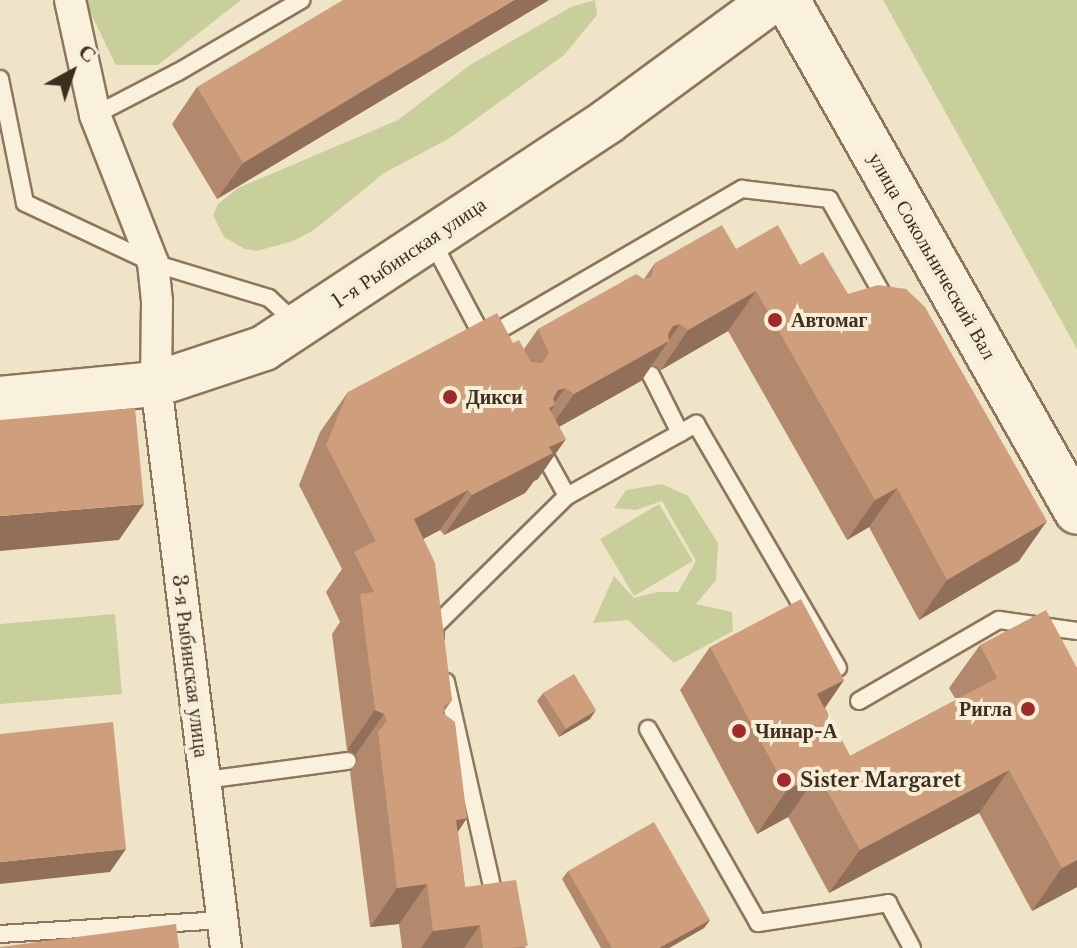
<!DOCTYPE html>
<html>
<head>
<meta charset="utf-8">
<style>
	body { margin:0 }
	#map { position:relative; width:1077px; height:948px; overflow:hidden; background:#f0e4c8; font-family:"Libre Baskerville",serif }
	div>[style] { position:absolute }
	.green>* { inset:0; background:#c9cf9b }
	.roads { filter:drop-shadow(2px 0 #8d765c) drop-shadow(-2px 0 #8d765c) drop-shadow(0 2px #8d765c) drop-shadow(0 -2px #8d765c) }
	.lane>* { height:16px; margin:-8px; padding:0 8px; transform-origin:8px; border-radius:8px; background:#faf1dc }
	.street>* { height:30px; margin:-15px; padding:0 15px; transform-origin:15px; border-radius:15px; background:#faf1dc }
	.secondary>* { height:44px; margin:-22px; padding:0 22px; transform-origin:22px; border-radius:22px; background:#faf1dc }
	.wall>* { inset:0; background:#b2896c }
	.shaded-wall>* { inset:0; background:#916f58 }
	.building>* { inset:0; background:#cf9f7d }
	.dots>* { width:22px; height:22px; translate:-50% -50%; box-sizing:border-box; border:4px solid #f7eed8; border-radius:50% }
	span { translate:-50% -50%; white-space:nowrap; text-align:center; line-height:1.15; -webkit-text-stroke:8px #f7eed8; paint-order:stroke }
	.street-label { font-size:20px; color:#3d2e20 }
	.poi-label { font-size:20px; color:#3d2e20; font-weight:700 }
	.left { translate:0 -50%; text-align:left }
	.right { translate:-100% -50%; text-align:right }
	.north { position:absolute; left:32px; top:32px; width:80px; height:80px; -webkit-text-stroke:6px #f7eed8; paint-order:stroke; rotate:40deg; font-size:22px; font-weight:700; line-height:32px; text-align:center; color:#3d2e20 }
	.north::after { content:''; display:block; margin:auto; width:28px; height:36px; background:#3d2e20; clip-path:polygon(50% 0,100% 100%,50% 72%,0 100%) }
</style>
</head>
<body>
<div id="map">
	<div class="green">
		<div style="clip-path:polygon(84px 0,241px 0,158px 65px,116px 65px)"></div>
		<div style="clip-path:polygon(595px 0,597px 15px,564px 55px,450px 138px,384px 173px,314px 230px,293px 241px,257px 251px,245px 249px,224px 237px,213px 215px,218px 204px,238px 188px,398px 120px,470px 65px,571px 7px)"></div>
		<div style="clip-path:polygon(883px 0,1077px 0,1077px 349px)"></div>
		<div style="clip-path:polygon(662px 484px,688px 496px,718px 543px,716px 580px,696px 604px,732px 612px,733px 631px,674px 663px,628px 620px,593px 623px,614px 576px,634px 598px,658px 592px,678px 592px,696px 561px,662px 501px,636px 510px,614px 508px,626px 490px)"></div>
		<div style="clip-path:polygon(659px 504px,693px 561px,634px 596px,600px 539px)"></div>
		<div style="clip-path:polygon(115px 614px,122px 694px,0 704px,0 624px)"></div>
	</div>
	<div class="roads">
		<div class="lane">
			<div style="left:0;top:79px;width:126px;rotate:78.6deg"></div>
			<div style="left:25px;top:203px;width:141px;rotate:25.1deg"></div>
			<div style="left:153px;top:263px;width:121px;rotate:16.8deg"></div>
			<div style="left:269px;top:298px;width:40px;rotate:43deg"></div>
			<div style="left:95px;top:115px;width:93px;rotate:-27.4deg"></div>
			<div style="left:178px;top:72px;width:143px;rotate:-30.3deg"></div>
			<div style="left:431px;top:239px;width:115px;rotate:62.1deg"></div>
			<div style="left:489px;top:336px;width:293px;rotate:-30.2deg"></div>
			<div style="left:742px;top:189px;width:88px;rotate:6.6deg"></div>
			<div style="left:829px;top:199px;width:120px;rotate:60.7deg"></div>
			<div style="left:651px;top:375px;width:65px;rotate:63.4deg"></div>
			<div style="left:539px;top:445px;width:58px;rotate:61.2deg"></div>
			<div style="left:435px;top:636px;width:8px;rotate:-104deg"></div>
			<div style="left:433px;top:628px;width:188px;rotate:-44.6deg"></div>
			<div style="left:567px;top:496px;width:148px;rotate:-29.2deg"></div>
			<div style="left:696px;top:424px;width:282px;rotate:59.8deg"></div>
			<div style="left:446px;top:682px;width:273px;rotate:77.3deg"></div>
			<div style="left:859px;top:701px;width:162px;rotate:-30.1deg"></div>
			<div style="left:999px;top:620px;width:79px;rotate:8deg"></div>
			<div style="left:648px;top:729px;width:223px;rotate:60.4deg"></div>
			<div style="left:758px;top:923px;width:132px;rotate:-8.7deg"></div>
			<div style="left:888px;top:903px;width:51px;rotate:61.9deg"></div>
			<div style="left:205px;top:780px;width:144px;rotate:-7.6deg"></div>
			<div style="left:0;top:934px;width:222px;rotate:-3.6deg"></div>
		</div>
		<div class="street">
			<div style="left:70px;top:0;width:118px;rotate:77.7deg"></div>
			<div style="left:95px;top:115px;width:159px;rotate:68.6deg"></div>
			<div style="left:153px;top:263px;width:39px;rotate:84deg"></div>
			<div style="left:157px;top:302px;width:82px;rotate:90.7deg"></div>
			<div style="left:156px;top:384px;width:568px;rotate:82.93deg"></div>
		</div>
		<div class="secondary">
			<div style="left:787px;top:0;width:588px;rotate:60.47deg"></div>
			<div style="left:0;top:399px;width:157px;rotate:-5.5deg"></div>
			<div style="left:156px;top:384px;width:114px;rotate:-18.4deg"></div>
			<div style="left:264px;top:348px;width:412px;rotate:-33.4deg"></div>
			<div style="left:608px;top:121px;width:205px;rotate:-36.3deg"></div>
		</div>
	</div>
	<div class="wall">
		<div style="clip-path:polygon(549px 0,217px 199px,172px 124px,197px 87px)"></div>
		<div style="clip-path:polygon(736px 249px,800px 265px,848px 294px,1019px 561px,919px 620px,869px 527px,847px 540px,728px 331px,661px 370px,653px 364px,641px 381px,559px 427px,538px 479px,534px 481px,525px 493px,444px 535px,440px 530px,423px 539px,452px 700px,443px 713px,467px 818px,458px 832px,465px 887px,526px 948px,402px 948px,399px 924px,370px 927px,350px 772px,358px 759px,356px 754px,347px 750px,332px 634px,340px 622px,326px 592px,342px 569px,299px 485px,320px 432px,348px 392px,513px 343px,524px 349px,538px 329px,644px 279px,655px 263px)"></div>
		<div style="clip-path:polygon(980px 645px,1077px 668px,1077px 887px,1032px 911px,979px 813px,829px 893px,788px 817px,757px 834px,680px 690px,710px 647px,844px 680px,825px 708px,850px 756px,956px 700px,949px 688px)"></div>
		<div style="clip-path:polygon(543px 693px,590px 719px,559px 737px,537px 701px)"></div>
		<div style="clip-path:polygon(568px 871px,710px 920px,704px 928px,669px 948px,601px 948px,562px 879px)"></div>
	</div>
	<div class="shaded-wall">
		<div style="clip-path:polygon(514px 0,549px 0,217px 199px,243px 163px)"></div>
		<div style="clip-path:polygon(756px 291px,728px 331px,661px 370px,688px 330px)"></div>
		<div style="clip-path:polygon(680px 324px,641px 381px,546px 434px,574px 394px,673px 326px)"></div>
		<div style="clip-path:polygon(565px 388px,552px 406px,555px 405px,527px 445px,558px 390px)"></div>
		<div style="clip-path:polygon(566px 439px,538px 479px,534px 481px,525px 493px,444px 535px,472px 495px,549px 447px)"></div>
		<div style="clip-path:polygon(897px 488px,869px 527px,847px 540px,875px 500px)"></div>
		<div style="clip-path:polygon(468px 490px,440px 530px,386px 559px,414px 519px)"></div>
		<div style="clip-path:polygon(144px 504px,119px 540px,0 551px,0 516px)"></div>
		<div style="clip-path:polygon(1047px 521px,1019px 561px,919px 620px,947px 580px)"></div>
		<div style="clip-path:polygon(844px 680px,814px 723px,817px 694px)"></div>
		<div style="clip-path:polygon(375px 710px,384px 714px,356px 754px,347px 750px)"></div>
		<div style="clip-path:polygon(596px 710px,590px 719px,559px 737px,566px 729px)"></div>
		<div style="clip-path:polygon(1009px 770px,979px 813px,829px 893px,860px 850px)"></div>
		<div style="clip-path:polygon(818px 774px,788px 817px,757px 834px,787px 790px)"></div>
		<div style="clip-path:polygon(467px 818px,439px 858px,456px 820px)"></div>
		<div style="clip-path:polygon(126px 849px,110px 872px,0 884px,0 862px)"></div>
		<div style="clip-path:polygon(1077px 860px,1077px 887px,1032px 911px,1062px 868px)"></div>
		<div style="clip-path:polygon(427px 884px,399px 924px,370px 927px,397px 888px)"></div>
		<div style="clip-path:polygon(710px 920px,704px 928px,669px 948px,659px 948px)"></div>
		<div style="clip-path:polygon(480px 925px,464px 948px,421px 948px,433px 931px)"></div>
	</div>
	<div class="building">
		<div style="clip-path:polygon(343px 0,514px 0,243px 163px,197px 87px)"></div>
		<div style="clip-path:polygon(722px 225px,736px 249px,778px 225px,800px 265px,823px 252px,848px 294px,878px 285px,906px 289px,925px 307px,1047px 521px,947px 580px,897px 488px,875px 500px,756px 291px,688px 330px,680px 324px,673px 326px,668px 334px,669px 341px,574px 394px,565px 388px,558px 390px,553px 398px,555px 405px,549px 408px,566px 439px,549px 447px,553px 453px,472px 495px,468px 490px,414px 519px,435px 563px,452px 700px,444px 706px,443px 713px,455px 722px,467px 818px,456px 820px,465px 887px,516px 880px,528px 946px,511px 948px,483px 948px,480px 925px,433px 931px,427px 884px,397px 888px,378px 732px,387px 721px,384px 714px,375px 710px,360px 594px,374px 592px,354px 552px,376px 541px,326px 445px,348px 392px,497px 313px,513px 343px,519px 340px,531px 362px,542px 363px,549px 353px,538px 329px,636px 274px,644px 279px,651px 277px,655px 263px)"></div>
		<div style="clip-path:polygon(135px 408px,144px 504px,0 516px,0 420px)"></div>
		<div style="clip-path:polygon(801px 599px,844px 680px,817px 694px,850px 756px,997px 678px,980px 645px,1046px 610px,1077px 668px,1077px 860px,1062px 868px,1009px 770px,860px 850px,818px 774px,787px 790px,710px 647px)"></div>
		<div style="clip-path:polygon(574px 674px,596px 710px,566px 729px,543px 693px)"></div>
		<div style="clip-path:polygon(113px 722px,126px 849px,0 862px,0 734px)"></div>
		<div style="clip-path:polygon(654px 822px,710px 920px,659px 948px,612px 948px,568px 871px)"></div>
		<div style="clip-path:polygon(176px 924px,179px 948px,0 948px,0 947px)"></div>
	</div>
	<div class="dots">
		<div style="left:775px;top:320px;background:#9e2a2b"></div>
		<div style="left:450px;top:397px;background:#9e2a2b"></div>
		<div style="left:1028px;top:709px;background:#9e2a2b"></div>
		<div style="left:739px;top:731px;background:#9e2a2b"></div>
		<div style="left:784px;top:780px;background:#9e2a2b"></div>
	</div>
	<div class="street-label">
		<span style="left:409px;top:253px;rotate:-34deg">1-я Рыбинская улица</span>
		<span style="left:932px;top:256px;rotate:60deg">улица Сокольнический Вал</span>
		<span style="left:190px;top:666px;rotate:83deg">3-я Рыбинская улица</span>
	</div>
	<div class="poi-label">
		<span class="left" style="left:791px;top:320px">Автомаг</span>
		<span class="left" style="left:466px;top:397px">Дикси</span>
		<span class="right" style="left:1012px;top:709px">Ригла</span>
		<span class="left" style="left:755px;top:731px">Чинар-А</span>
		<span class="left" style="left:800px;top:780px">Sister Margaret</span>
	</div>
	<div class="north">С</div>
</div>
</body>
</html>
